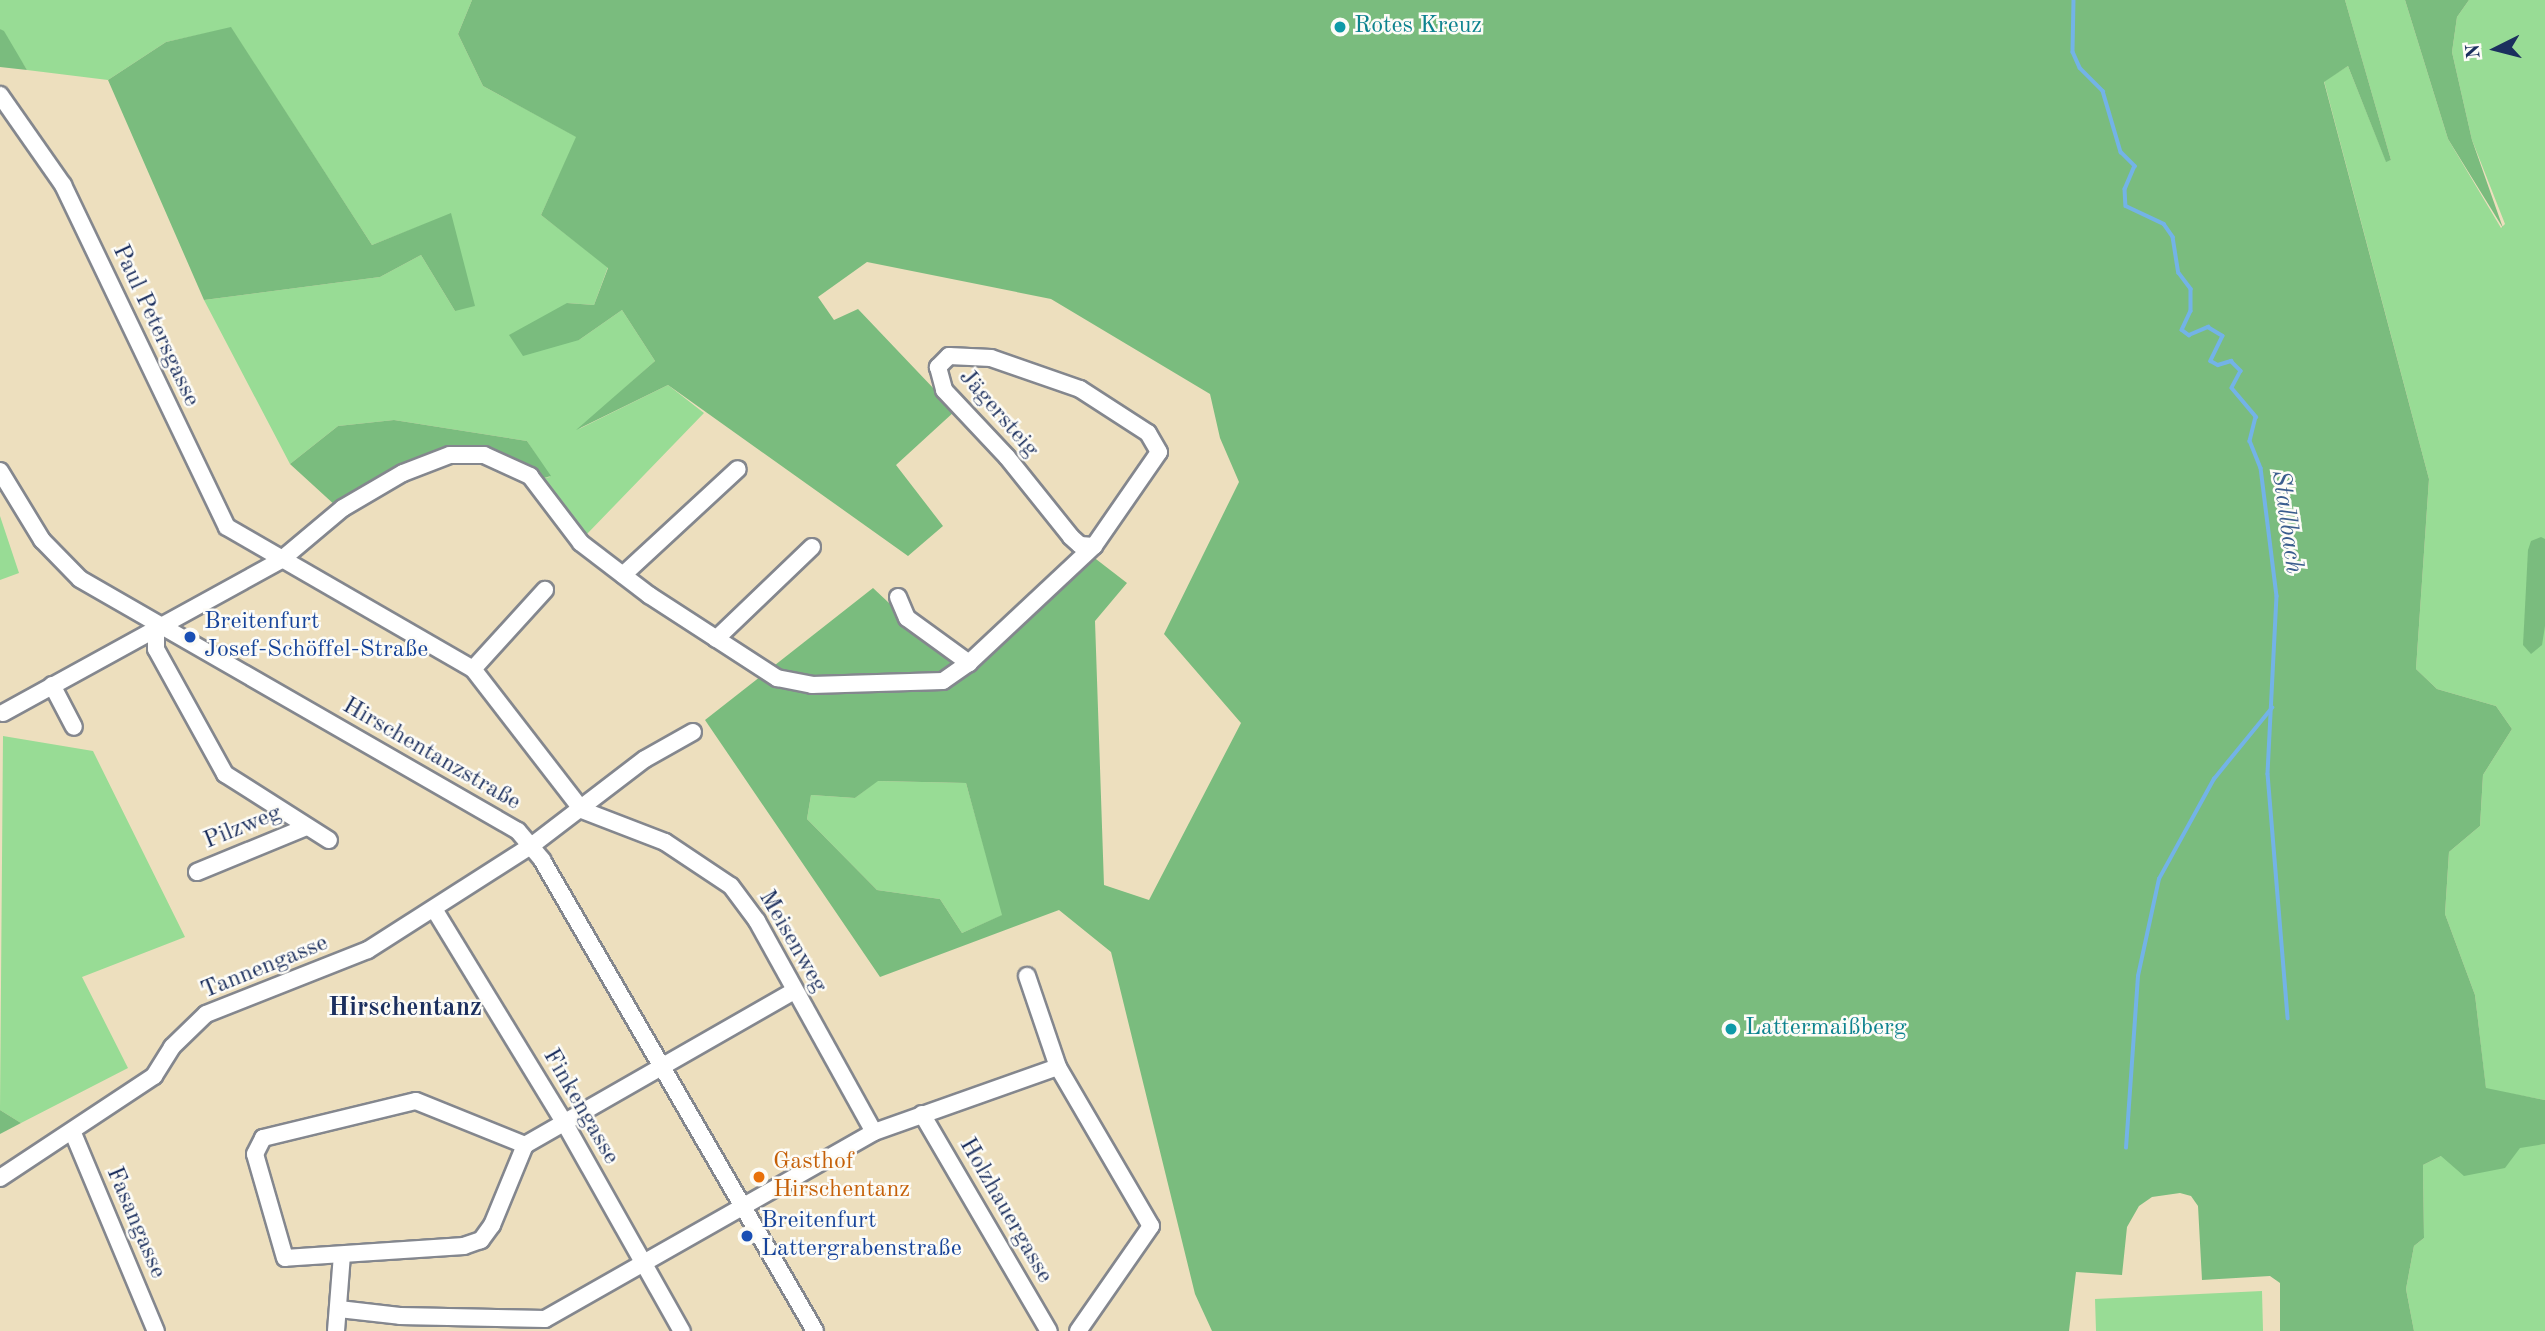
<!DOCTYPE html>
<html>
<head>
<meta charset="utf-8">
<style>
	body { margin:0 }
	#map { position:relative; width:2545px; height:1331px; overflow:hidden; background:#eddfbe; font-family:"Old Standard TT",serif }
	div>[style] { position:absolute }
	.green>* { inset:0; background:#98dc95 }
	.forest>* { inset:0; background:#7abc7e }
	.stream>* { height:3.5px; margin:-1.75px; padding:0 1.75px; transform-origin:1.75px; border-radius:1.75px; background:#73b3e7 }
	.roads { filter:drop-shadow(2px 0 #84878e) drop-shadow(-2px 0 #84878e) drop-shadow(0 2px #84878e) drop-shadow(0 -2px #84878e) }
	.minor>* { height:16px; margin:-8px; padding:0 8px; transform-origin:8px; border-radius:8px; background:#fff }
	.dots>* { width:19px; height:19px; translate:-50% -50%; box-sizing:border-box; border:4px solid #fdfcf7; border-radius:50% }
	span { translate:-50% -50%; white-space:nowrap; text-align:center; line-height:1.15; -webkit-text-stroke:5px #fdfcf7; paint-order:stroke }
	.culture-label { font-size:24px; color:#0d838f }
	.left { translate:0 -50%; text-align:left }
	.street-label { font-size:24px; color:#1b2f5e }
	.transit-label { font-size:24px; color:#164399 }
	.food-label { font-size:24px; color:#c56008 }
	.water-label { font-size:26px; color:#3a5d8e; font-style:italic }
	.neighbourhood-label { font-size:26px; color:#1b2f5e; font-weight:700 }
	.north { position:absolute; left:2461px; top:14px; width:70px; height:70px; -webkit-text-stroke:5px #fdfcf7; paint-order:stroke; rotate:264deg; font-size:19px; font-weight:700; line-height:28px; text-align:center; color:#1b2f5e }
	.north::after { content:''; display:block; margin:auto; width:24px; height:32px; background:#1b2f5e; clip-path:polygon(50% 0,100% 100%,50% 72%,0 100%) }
</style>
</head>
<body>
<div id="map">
	<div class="green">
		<div style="clip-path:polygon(0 0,472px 0,458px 34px,483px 86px,577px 137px,541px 215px,608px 267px,594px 305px,567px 303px,579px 340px,622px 310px,655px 361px,579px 429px,668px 385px,704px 413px,586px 535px,544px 478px,550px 477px,527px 441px,394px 420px,338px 426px,290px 464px,204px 300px,380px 277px,421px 255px,455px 311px,451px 214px,372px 245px,231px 28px,166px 42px,108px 80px,27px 70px,0 29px)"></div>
		<div style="clip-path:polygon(2345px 0,2405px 0,2448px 139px,2501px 228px,2505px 224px,2472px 140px,2452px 52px,2457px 17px,2469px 0,2545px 0,2545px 1100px,2486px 1089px,2475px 995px,2445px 914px,2449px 852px,2480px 826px,2483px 775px,2512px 729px,2496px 706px,2437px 689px,2416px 669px,2429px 479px,2324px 81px,2348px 66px,2386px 161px,2391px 160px)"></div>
		<div style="clip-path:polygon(0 516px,19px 573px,0 580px)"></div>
		<div style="clip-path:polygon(3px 736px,93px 751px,185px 937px,82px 977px,128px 1068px,21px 1123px,0 1110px)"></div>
		<div style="clip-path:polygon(877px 781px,966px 783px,1003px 915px,962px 933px,940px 899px,877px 890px,807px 819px,811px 795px,855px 798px)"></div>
		<div style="clip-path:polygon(2545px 1144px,2545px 1331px,2414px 1331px,2406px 1289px,2414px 1246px,2424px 1238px,2423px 1165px,2441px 1156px)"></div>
		<div style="clip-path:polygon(2262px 1291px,2263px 1331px,2096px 1331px,2095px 1299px)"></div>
	</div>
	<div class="forest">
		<div style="clip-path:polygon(evenodd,472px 0,2345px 0,2391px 160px,2386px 162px,2348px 66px,2324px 82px,2429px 479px,2416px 669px,2437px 689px,2496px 706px,2512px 729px,2483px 775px,2480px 826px,2449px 852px,2445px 914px,2475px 995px,2486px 1088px,2545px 1100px,2545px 1144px,2520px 1148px,2505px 1168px,2464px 1176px,2441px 1156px,2423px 1165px,2424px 1238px,2414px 1246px,2406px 1289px,2414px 1331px,2280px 1331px,2280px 1283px,2270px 1276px,2202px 1280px,2198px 1206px,2191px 1196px,2180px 1193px,2152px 1197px,2139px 1206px,2127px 1227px,2122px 1275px,2076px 1272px,2069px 1331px,1212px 1331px,1195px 1294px,1111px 952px,1059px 910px,880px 977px,705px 720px,873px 588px,966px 675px,1092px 556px,1127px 583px,1095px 621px,1104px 885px,1149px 900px,1241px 723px,1164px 634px,1239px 482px,1220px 438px,1210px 394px,1051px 299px,867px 262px,818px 297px,834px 320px,858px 309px,955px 411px,896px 465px,943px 526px,908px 556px,668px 385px,576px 430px,655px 361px,622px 310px,579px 340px,523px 356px,509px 335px,567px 303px,594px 305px,608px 268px,541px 215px,576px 137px,483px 86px,458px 34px,472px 0,878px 781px,966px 783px,1002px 915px,962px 933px,940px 899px,877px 890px,807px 819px,811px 795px,855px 798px,878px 781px)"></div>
		<div style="clip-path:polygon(2405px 0,2469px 0,2457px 17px,2452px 52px,2472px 140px,2503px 228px,2448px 139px)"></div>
		<div style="clip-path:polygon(231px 27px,372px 245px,451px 213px,475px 306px,455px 311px,421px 255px,380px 277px,204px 300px,108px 80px,166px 42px)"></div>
		<div style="clip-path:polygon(0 29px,4px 31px,27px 70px,0 67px)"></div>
		<div style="clip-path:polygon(394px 420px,527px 441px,551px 476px,544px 478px,488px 452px,455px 450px,337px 507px,290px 464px,338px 426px)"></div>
		<div style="clip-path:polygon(2541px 537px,2545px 539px,2545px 626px,2542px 645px,2531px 654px,2523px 645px,2528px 550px,2531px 541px)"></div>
		<div style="clip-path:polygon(0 1110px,21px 1123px,0 1134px)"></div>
	</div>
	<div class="stream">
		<div style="left:2074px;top:0;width:52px;rotate:91.1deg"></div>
		<div style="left:2073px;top:52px;width:17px;rotate:66deg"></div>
		<div style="left:2080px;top:68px;width:33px;rotate:45deg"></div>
		<div style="left:2103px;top:91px;width:64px;rotate:73.6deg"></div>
		<div style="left:2121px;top:152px;width:20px;rotate:45deg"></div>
		<div style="left:2135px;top:166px;width:25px;rotate:113deg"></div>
		<div style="left:2125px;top:189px;width:17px;rotate:87deg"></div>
		<div style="left:2126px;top:206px;width:42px;rotate:25.3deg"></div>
		<div style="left:2164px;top:224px;width:16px;rotate:55deg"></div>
		<div style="left:2173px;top:237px;width:36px;rotate:81deg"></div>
		<div style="left:2179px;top:273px;width:20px;rotate:53deg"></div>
		<div style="left:2191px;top:289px;width:22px;rotate:90deg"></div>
		<div style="left:2191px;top:311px;width:21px;rotate:115deg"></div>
		<div style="left:2182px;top:330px;width:9px;rotate:36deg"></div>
		<div style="left:2189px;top:335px;width:21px;rotate:-23deg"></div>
		<div style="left:2208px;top:327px;width:17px;rotate:31deg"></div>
		<div style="left:2223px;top:336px;width:28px;rotate:116deg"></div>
		<div style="left:2211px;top:361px;width:8px;rotate:30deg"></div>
		<div style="left:2218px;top:365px;width:14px;rotate:-17deg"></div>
		<div style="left:2231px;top:361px;width:14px;rotate:45deg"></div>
		<div style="left:2241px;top:371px;width:19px;rotate:118deg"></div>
		<div style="left:2232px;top:388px;width:38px;rotate:50deg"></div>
		<div style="left:2256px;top:417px;width:25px;rotate:104deg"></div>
		<div style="left:2250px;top:441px;width:29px;rotate:68deg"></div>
		<div style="left:2261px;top:468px;width:129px;rotate:82.9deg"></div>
		<div style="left:2277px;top:596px;width:178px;rotate:92.9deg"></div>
		<div style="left:2268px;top:774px;width:245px;rotate:85.3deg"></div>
		<div style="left:2126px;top:1148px;width:172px;rotate:-86deg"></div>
		<div style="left:2138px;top:976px;width:99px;rotate:-77.8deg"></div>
		<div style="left:2159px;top:879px;width:114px;rotate:-61.2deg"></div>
		<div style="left:2214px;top:779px;width:92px;rotate:-50.8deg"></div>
	</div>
	<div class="roads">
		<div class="minor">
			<div style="left:0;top:95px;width:110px;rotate:55deg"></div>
			<div style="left:63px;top:185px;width:379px;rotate:64.4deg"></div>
			<div style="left:227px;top:527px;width:284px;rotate:30deg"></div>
			<div style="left:473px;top:669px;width:178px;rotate:52.3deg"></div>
			<div style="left:582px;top:810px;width:89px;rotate:21.1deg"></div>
			<div style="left:665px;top:842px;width:79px;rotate:33.7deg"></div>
			<div style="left:731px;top:886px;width:44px;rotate:53.4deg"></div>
			<div style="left:757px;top:921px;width:241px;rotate:61deg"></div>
			<div style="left:0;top:471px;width:81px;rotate:58.7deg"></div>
			<div style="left:42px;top:540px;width:54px;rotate:45.7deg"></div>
			<div style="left:80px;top:579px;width:505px;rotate:29.91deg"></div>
			<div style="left:518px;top:831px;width:38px;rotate:50deg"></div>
			<div style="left:542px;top:860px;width:544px;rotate:59.9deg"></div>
			<div style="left:623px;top:575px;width:156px;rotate:-42.7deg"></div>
			<div style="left:898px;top:597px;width:23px;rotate:67deg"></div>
			<div style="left:907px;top:618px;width:77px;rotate:36deg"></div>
			<div style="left:156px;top:627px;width:22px;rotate:90deg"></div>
			<div style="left:156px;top:649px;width:143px;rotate:61.1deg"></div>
			<div style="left:225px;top:774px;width:123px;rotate:32.4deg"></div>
			<div style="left:716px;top:639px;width:133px;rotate:-43.8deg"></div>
			<div style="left:473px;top:669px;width:107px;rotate:-47.7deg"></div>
			<div style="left:52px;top:685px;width:47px;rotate:62.4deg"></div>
			<div style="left:3px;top:713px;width:317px;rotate:-28.8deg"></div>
			<div style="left:281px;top:560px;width:81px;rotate:-40deg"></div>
			<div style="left:343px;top:508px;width:69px;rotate:-30.3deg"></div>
			<div style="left:403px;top:473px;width:50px;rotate:-21deg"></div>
			<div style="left:450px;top:455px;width:34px"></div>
			<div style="left:484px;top:455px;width:51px;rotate:24.5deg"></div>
			<div style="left:530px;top:476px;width:84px;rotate:52.7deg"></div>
			<div style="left:581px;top:543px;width:86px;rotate:37.4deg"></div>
			<div style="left:649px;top:595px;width:153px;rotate:33deg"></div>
			<div style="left:777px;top:678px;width:36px;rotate:11deg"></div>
			<div style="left:812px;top:685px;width:131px;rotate:-1.7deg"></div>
			<div style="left:943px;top:681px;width:32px;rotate:-35deg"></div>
			<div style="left:969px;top:663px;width:171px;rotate:-43.1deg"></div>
			<div style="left:1094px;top:546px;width:114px;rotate:-55.3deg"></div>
			<div style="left:1159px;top:452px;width:22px;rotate:-120deg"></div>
			<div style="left:1148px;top:433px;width:81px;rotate:-147.1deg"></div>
			<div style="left:1080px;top:389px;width:94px;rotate:-160.8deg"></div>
			<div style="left:991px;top:358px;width:42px;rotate:-177.3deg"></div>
			<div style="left:949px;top:356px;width:16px;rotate:135deg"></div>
			<div style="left:938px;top:367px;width:24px;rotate:75deg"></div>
			<div style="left:944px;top:390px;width:92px;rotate:46.8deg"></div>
			<div style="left:1007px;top:457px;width:102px;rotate:51.3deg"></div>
			<div style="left:1071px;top:537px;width:12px;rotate:42deg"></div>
			<div style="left:1080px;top:545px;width:14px;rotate:4deg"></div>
			<div style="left:197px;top:872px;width:118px;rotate:-22.4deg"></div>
			<div style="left:434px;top:909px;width:250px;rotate:58.6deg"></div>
			<div style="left:564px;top:1122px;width:240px;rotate:60.6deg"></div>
			<div style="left:1027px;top:976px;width:96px;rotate:71.2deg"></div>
			<div style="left:1058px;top:1067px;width:184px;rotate:59.7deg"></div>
			<div style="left:1151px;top:1226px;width:128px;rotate:124.8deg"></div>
			<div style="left:922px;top:1114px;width:251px;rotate:59.7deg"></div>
			<div style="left:73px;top:1133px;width:215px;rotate:67.3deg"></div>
			<div style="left:525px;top:1145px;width:87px;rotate:112.4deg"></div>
			<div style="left:492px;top:1225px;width:19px;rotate:126deg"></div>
			<div style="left:481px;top:1240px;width:18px;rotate:161deg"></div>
			<div style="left:464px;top:1246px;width:179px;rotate:176.2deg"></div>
			<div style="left:285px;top:1258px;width:108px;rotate:-106.1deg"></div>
			<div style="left:255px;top:1154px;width:18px;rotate:-63deg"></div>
			<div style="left:263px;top:1138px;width:157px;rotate:-13.6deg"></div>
			<div style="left:416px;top:1101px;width:118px;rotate:22deg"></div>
			<div style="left:525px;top:1145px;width:310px;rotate:-29.8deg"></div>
			<div style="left:0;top:1178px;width:185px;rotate:-33.5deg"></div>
			<div style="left:154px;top:1076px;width:34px;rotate:-58deg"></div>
			<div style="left:172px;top:1047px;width:47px;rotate:-44.1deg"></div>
			<div style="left:206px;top:1014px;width:174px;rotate:-21.6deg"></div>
			<div style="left:368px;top:950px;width:198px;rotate:-32.6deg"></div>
			<div style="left:535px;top:843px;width:138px;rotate:-37.4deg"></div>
			<div style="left:645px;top:759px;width:55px;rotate:-29.4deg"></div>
			<div style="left:339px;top:1309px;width:61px;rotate:6.5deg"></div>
			<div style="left:400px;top:1316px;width:145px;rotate:1.2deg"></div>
			<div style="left:545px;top:1319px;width:378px;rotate:-29.6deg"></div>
			<div style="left:874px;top:1132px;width:195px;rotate:-19.5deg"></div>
			<div style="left:336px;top:1331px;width:76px;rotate:-85.5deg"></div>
		</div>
	</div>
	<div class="dots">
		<div style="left:1340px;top:27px;background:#0f9aa8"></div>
		<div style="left:190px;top:637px;background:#1a4fb4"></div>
		<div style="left:1731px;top:1029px;background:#0f9aa8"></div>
		<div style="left:759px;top:1177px;background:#e8710a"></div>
		<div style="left:747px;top:1236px;background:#1a4fb4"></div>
	</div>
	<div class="culture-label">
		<span class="left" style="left:1354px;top:27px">Rotes Kreuz</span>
		<span class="left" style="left:1745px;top:1029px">Lattermaißberg</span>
	</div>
	<div class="street-label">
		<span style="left:155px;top:326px;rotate:65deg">Paul Petersgasse</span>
		<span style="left:998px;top:414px;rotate:49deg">Jägersteig</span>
		<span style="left:431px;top:755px;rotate:30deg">Hirschentanzstraße</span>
		<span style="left:243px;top:828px;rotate:-22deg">Pilzweg</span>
		<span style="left:792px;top:942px;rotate:60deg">Meisenweg</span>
		<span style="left:265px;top:968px;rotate:-22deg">Tannengasse</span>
		<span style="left:580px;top:1107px;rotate:60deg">Finkengasse</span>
		<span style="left:1005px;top:1211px;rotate:60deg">Holzhauergasse</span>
		<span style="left:135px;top:1223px;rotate:67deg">Fasangasse</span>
	</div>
	<div class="transit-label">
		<span class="left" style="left:204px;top:637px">Breitenfurt<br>Josef-Schöffel-Straße</span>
		<span class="left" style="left:761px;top:1236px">Breitenfurt<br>Lattergrabenstraße</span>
	</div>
	<div class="food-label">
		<span class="left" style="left:773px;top:1177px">Gasthof<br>Hirschentanz</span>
	</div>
	<div class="water-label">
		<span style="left:2286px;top:522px;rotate:82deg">Stallbach</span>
	</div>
	<div class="neighbourhood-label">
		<span style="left:405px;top:1009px">Hirschentanz</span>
	</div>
	<div class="north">N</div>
</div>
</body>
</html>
